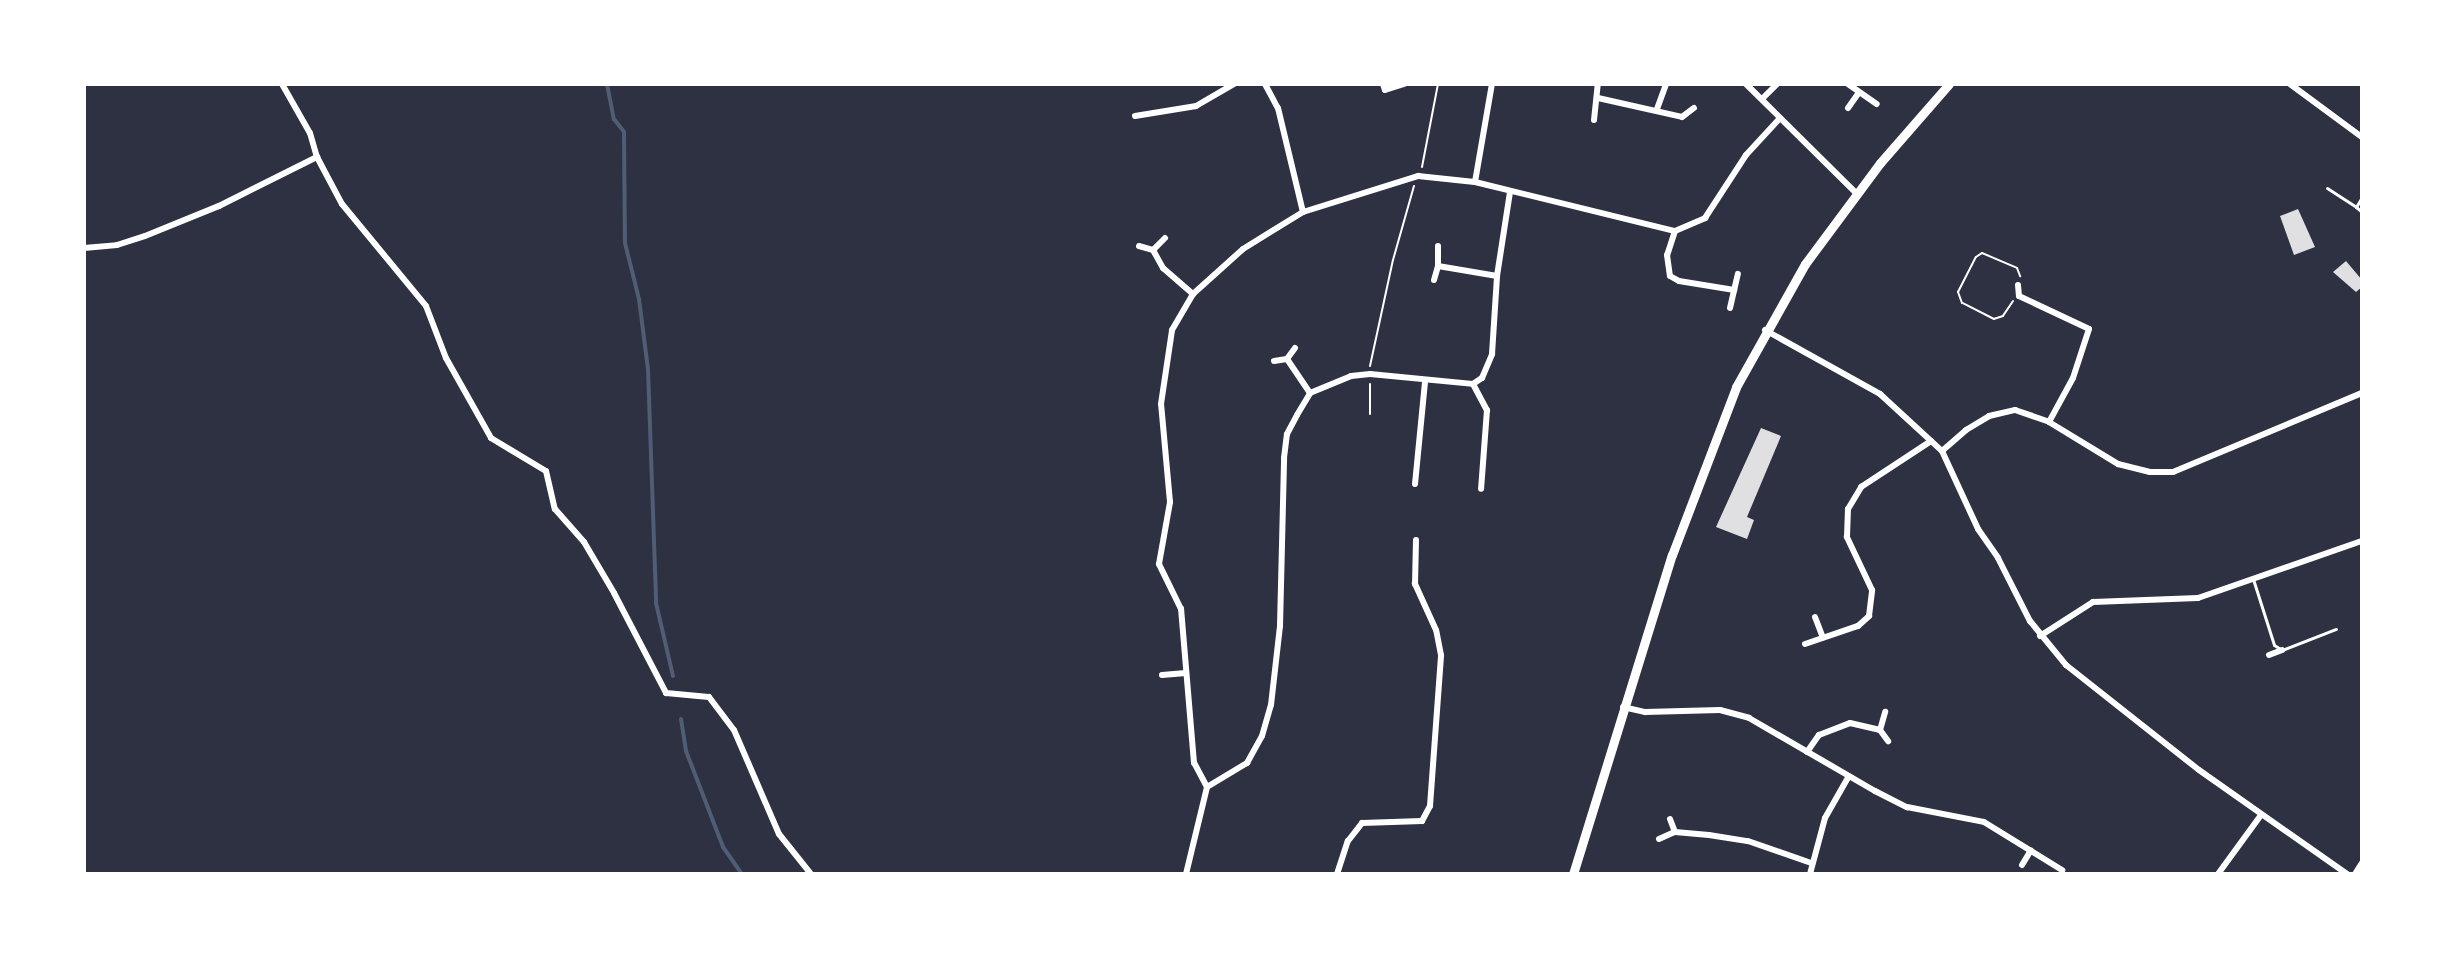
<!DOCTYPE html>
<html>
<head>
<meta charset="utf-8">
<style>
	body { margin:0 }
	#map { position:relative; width:2446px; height:958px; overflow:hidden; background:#2d3142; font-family:"IBM Plex Sans",sans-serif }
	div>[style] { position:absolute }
	.stream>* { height:4px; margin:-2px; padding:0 2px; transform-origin:2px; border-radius:2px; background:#4f5d75 }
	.building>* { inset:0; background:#e0e0e3 }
	.path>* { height:2px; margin:-1px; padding:0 1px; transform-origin:1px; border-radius:1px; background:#fff }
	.service>* { height:3px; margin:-1.5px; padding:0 1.5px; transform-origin:1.5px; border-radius:1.5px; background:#fff }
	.minor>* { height:6px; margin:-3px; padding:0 3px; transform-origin:3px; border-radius:3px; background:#fff }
	.trunk>* { height:9px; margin:-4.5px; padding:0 4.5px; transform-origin:4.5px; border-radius:4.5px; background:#fff }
	span { translate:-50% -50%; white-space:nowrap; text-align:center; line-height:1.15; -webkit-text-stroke:4.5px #fff; paint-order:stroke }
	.frame { position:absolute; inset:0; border:86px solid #fff; pointer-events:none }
</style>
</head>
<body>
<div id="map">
	<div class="stream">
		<div style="left:607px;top:84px;width:36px;rotate:79deg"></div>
		<div style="left:614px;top:119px;width:16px;rotate:52deg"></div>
		<div style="left:624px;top:132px;width:111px;rotate:89.5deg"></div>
		<div style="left:625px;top:243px;width:58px;rotate:76deg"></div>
		<div style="left:639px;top:299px;width:71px;rotate:82.7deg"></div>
		<div style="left:648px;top:369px;width:234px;rotate:88deg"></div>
		<div style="left:656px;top:603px;width:75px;rotate:76.9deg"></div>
		<div style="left:681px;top:719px;width:32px;rotate:81deg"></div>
		<div style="left:686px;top:751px;width:103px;rotate:68.9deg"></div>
		<div style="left:723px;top:847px;width:33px;rotate:55deg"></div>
	</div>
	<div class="building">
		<div style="clip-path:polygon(2298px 209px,2315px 247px,2294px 255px,2280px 216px)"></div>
		<div style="clip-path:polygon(2346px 261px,2362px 280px,2362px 287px,2356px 292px,2333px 272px)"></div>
		<div style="clip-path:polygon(1761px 428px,1781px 436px,1747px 517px,1754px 520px,1747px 539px,1716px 527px)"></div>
	</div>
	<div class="path">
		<div style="left:1422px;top:167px;width:85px;rotate:-79.1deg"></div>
		<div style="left:2013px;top:301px;width:18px;rotate:124deg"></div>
		<div style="left:2003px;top:316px;width:9px;rotate:162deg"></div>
		<div style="left:1994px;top:319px;width:36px;rotate:-153deg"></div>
		<div style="left:1962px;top:303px;width:12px;rotate:-110deg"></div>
		<div style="left:1958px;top:292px;width:39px;rotate:-63deg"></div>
		<div style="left:1976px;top:257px;width:7px;rotate:-34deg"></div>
		<div style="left:1982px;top:253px;width:38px;rotate:23deg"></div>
		<div style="left:2017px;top:268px;width:9px;rotate:69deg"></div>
		<div style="left:1370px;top:366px;width:108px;rotate:-77.8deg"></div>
		<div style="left:1393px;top:260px;width:77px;rotate:-74.2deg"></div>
		<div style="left:1370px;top:414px;width:30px;rotate:-90deg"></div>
	</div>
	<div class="service">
		<div style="left:2327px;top:188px;width:35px;rotate:33deg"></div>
		<div style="left:2356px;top:207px;width:12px;rotate:-59deg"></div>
		<div style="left:2356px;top:207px;width:8px;rotate:40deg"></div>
		<div style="left:2253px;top:579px;width:69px;rotate:72.3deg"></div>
		<div style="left:2274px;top:645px;width:9px;rotate:32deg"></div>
		<div style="left:2282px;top:650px;width:58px;rotate:-21.3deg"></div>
	</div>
	<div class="minor">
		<div style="left:282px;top:84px;width:56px;rotate:60.3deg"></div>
		<div style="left:310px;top:133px;width:25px;rotate:74deg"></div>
		<div style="left:317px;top:157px;width:53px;rotate:62deg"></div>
		<div style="left:342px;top:204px;width:132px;rotate:50.5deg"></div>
		<div style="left:426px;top:306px;width:56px;rotate:69deg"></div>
		<div style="left:446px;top:358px;width:92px;rotate:60.6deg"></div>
		<div style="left:491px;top:438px;width:64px;rotate:31deg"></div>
		<div style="left:546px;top:471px;width:39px;rotate:77deg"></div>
		<div style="left:555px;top:509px;width:44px;rotate:48.7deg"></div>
		<div style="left:584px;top:542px;width:59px;rotate:59.5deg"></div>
		<div style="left:614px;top:593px;width:113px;rotate:62.5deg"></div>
		<div style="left:666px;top:693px;width:43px;rotate:5.3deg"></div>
		<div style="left:709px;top:697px;width:41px;rotate:52.9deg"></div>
		<div style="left:734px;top:730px;width:113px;rotate:66.6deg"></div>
		<div style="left:779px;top:834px;width:51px;rotate:51.3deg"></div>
		<div style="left:1265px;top:84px;width:27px;rotate:62deg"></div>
		<div style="left:1278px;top:108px;width:107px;rotate:76.5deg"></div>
		<div style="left:1383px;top:84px;width:6px;rotate:72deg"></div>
		<div style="left:1385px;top:90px;width:20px;rotate:-18deg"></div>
		<div style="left:1746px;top:84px;width:155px;rotate:44.7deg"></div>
		<div style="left:1848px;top:84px;width:35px;rotate:35deg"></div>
		<div style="left:2290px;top:84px;width:89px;rotate:36.4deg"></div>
		<div style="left:1598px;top:98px;width:86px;rotate:12.7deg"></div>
		<div style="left:1682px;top:117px;width:15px;rotate:-37deg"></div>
		<div style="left:1763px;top:98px;width:20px;rotate:-45deg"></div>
		<div style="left:1848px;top:108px;width:19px;rotate:-55deg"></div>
		<div style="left:1657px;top:109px;width:27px;rotate:-70deg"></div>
		<div style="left:1135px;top:116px;width:62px;rotate:-9.3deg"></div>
		<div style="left:1196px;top:106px;width:44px;rotate:-30.1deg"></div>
		<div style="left:1594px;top:120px;width:36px;rotate:-84deg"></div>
		<div style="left:1475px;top:182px;width:99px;rotate:-80.2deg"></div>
		<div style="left:1675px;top:231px;width:25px;rotate:108deg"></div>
		<div style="left:1667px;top:255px;width:21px;rotate:82deg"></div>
		<div style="left:1670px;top:276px;width:10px;rotate:29deg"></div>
		<div style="left:1679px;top:281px;width:56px;rotate:9.3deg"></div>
		<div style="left:1165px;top:238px;width:17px;rotate:135deg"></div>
		<div style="left:1153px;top:250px;width:21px;rotate:61deg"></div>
		<div style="left:1163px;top:268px;width:40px;rotate:41deg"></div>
		<div style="left:1139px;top:246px;width:15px;rotate:16deg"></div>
		<div style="left:1438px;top:246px;width:20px;rotate:90deg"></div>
		<div style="left:1438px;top:266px;width:60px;rotate:9.6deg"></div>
		<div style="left:84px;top:248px;width:33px;rotate:-5deg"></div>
		<div style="left:117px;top:245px;width:29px;rotate:-18deg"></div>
		<div style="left:145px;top:236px;width:80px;rotate:-22.1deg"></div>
		<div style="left:219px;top:206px;width:110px;rotate:-26.6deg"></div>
		<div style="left:1434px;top:280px;width:15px;rotate:-74deg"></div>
		<div style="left:2018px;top:285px;width:11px;rotate:85deg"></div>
		<div style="left:2019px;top:296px;width:77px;rotate:25.2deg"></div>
		<div style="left:2089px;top:329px;width:52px;rotate:108.1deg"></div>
		<div style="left:2073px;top:378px;width:50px;rotate:118.6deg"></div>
		<div style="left:1730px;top:308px;width:35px;rotate:-77deg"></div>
		<div style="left:1765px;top:330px;width:132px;rotate:29.1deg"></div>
		<div style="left:1880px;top:394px;width:84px;rotate:42.6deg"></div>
		<div style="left:1942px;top:451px;width:86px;rotate:65.2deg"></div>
		<div style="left:1978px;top:529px;width:35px;rotate:55deg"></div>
		<div style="left:1998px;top:558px;width:71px;rotate:63.1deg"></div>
		<div style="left:2030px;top:621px;width:57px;rotate:50.7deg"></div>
		<div style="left:2066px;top:665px;width:169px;rotate:38.3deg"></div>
		<div style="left:2199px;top:770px;width:181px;rotate:35.1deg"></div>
		<div style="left:1295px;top:348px;width:14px;rotate:126deg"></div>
		<div style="left:1287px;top:359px;width:41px;rotate:55.9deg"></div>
		<div style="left:1274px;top:361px;width:13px;rotate:-9deg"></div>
		<div style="left:1473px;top:384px;width:30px;rotate:62deg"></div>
		<div style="left:1487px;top:410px;width:79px;rotate:94.3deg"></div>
		<div style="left:1942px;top:451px;width:32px;rotate:-41deg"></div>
		<div style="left:1966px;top:430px;width:27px;rotate:-31deg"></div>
		<div style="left:1989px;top:416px;width:27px;rotate:-13deg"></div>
		<div style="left:2015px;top:410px;width:36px;rotate:19deg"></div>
		<div style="left:2049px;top:422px;width:81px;rotate:31.3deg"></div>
		<div style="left:2118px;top:464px;width:33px;rotate:14deg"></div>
		<div style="left:2150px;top:472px;width:23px"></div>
		<div style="left:2173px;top:472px;width:205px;rotate:-22.7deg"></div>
		<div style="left:1415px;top:484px;width:102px;rotate:-84.4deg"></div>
		<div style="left:1815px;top:617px;width:22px;rotate:69deg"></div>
		<div style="left:2040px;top:636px;width:63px;rotate:-32.7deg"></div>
		<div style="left:2093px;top:602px;width:105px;rotate:-2.2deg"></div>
		<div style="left:2198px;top:598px;width:174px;rotate:-19.2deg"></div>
		<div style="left:1805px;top:644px;width:56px;rotate:-18.8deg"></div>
		<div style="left:1858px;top:626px;width:15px;rotate:-42deg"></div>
		<div style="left:1869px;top:616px;width:26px;rotate:-83deg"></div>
		<div style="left:1872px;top:590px;width:59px;rotate:-115.3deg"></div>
		<div style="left:1847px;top:537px;width:28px;rotate:-88deg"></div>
		<div style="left:1848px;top:509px;width:26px;rotate:-59deg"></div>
		<div style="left:1861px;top:487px;width:84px;rotate:-33.3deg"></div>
		<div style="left:2269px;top:655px;width:14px;rotate:-21deg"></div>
		<div style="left:1162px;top:675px;width:24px;rotate:-5deg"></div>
		<div style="left:1623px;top:707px;width:23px;rotate:13deg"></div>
		<div style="left:1645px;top:712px;width:75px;rotate:-1.5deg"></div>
		<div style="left:1720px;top:710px;width:30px;rotate:15deg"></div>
		<div style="left:1749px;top:718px;width:146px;rotate:30.1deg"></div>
		<div style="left:1875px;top:791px;width:36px;rotate:27deg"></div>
		<div style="left:1907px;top:807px;width:78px;rotate:11deg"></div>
		<div style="left:1984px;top:822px;width:92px;rotate:31.6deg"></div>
		<div style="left:1880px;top:730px;width:19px;rotate:-74deg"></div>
		<div style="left:1807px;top:752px;width:21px;rotate:-55deg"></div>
		<div style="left:1819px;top:735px;width:33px;rotate:-21deg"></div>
		<div style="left:1850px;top:723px;width:31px;rotate:13deg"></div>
		<div style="left:1880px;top:730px;width:14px;rotate:54deg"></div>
		<div style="left:1207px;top:787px;width:47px;rotate:-31deg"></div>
		<div style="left:1247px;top:763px;width:31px;rotate:-61deg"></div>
		<div style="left:1262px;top:736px;width:32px;rotate:-74deg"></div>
		<div style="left:1271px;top:705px;width:80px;rotate:-83.5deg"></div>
		<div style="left:1280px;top:626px;width:168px;rotate:-88.6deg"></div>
		<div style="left:1284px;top:458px;width:24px;rotate:-83deg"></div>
		<div style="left:1287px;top:434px;width:21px;rotate:-62deg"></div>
		<div style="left:1297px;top:415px;width:26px;rotate:-59deg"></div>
		<div style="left:1310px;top:393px;width:44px;rotate:-22.5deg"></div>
		<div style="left:1351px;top:376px;width:19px;rotate:-6deg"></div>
		<div style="left:1370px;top:374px;width:103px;rotate:5.5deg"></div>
		<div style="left:1473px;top:384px;width:11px;rotate:-34deg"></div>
		<div style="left:1482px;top:378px;width:26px;rotate:-67deg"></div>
		<div style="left:1492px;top:354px;width:78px;rotate:-86.3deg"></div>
		<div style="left:1497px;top:276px;width:85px;rotate:-81.2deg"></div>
		<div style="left:1670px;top:819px;width:14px;rotate:69deg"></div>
		<div style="left:1659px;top:839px;width:17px;rotate:-24deg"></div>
		<div style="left:1675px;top:832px;width:34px;rotate:5deg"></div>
		<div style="left:1709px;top:835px;width:39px;rotate:9deg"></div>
		<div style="left:1748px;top:841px;width:67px;rotate:19.2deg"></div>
		<div style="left:2022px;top:865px;width:17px;rotate:-59deg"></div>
		<div style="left:1186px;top:874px;width:89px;rotate:-76.4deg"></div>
		<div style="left:1207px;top:787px;width:27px;rotate:-118deg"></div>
		<div style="left:1194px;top:763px;width:155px;rotate:-94.8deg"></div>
		<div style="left:1181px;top:609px;width:50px;rotate:-116.1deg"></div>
		<div style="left:1159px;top:564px;width:63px;rotate:-79.9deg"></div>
		<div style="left:1170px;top:502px;width:98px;rotate:-95.2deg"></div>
		<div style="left:1161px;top:404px;width:75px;rotate:-81.5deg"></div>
		<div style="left:1172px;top:330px;width:42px;rotate:-59.7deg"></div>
		<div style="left:1193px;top:294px;width:67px;rotate:-42deg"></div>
		<div style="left:1243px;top:249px;width:70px;rotate:-31.7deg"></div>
		<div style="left:1303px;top:212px;width:121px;rotate:-17.4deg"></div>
		<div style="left:1418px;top:176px;width:57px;rotate:6deg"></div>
		<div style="left:1475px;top:182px;width:206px;rotate:13.8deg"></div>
		<div style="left:1675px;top:231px;width:33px;rotate:-23deg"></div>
		<div style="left:1705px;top:218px;width:75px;rotate:-56.9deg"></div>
		<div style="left:1746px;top:155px;width:50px;rotate:-47.4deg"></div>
		<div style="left:1337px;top:874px;width:35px;rotate:-72deg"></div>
		<div style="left:1348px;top:841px;width:23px;rotate:-52deg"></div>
		<div style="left:1362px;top:823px;width:60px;rotate:-1.9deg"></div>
		<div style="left:1422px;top:821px;width:17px;rotate:-62deg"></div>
		<div style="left:1430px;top:806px;width:151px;rotate:-85.8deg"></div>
		<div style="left:1441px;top:655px;width:25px;rotate:-101deg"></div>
		<div style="left:1436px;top:630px;width:51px;rotate:-114.5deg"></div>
		<div style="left:1415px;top:584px;width:44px;rotate:-88.7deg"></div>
		<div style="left:1810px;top:874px;width:58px;rotate:-75deg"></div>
		<div style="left:1825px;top:818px;width:48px;rotate:-60.3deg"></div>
		<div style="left:2218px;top:874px;width:73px;rotate:-53.9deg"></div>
		<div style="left:2355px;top:874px;width:13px;rotate:-58deg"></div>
	</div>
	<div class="trunk">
		<div style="left:1573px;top:874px;width:334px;rotate:-72.8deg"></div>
		<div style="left:1672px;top:555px;width:180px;rotate:-69.1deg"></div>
		<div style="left:1736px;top:387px;width:141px;rotate:-60.7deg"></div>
		<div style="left:1805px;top:264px;width:126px;rotate:-53.4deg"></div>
		<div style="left:1880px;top:163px;width:105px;rotate:-48.9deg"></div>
	</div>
	<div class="frame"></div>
</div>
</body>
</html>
